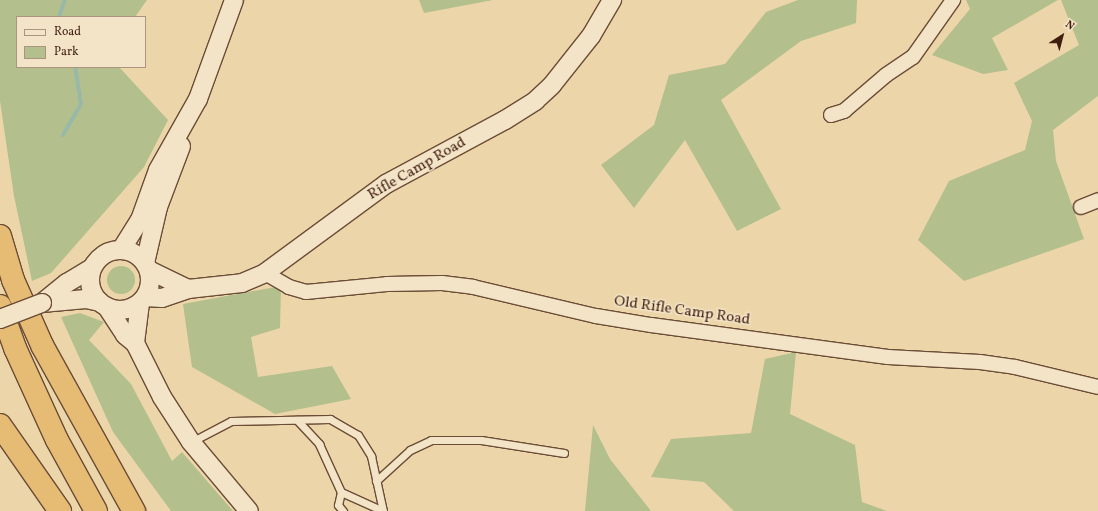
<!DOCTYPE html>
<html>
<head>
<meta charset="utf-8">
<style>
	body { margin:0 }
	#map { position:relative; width:1098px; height:511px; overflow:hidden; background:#ecd6a9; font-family:Vollkorn,serif }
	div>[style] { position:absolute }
	.green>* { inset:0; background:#b3bf8c }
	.round { border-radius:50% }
	.stream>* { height:4px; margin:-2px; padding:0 2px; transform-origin:2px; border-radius:2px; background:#99b9a8 }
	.roads { filter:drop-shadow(1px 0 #6b4c36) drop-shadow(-1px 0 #6b4c36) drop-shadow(0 1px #6b4c36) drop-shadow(0 -1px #6b4c36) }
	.service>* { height:7px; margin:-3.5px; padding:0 3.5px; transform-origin:3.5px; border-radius:3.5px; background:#f3e4c7 }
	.minor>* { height:14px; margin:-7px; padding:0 7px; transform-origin:7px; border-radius:7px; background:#f3e4c7 }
	.tertiary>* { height:18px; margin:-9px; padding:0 9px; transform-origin:9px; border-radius:9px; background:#f3e4c7 }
	.tertiary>.ring { margin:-9px; padding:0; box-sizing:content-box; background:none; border:18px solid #f3e4c7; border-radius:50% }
	.trunk>* { height:22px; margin:-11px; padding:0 11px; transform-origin:11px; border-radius:11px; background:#e6bb74 }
	.bridges { filter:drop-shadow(1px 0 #6b4c36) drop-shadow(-1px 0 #6b4c36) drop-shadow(0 1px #6b4c36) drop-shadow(0 -1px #6b4c36) }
	.tertiary-bridge>* { height:18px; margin:-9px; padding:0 9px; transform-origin:9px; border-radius:9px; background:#f3e4c7 }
	span { translate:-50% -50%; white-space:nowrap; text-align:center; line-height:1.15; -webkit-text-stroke:3px #f3e4c7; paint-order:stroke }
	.street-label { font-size:15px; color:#401e10 }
	.legend { position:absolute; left:16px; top:16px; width:130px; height:52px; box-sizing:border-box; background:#f3e4c7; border:1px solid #ab957e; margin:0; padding:5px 7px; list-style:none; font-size:12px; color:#401e10 }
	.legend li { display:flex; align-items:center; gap:8px; height:20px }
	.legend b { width:20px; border:1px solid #ab957e }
	.north { position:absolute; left:1042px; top:16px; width:40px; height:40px; -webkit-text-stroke:3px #f3e4c7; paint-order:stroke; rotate:36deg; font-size:11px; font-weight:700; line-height:16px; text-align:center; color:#401e10 }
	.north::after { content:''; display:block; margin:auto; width:14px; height:18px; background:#401e10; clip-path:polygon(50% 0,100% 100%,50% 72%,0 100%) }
</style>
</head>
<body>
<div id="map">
	<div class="green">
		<div style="clip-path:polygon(0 0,147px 0,135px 17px,17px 17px,17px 67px,119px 67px,168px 120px,144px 167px,51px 273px,32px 281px,14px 196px,0 101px)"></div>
		<div style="clip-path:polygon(419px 0,493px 0,424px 13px)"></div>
		<div style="clip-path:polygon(798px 0,857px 0,856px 23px,801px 41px,721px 100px,781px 209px,737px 231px,685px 140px,634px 208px,601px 165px,654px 125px,669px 75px,725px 64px,766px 12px)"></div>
		<div style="clip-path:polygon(966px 0,1058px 0,992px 38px,1008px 70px,983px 74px,932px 55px,970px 9px)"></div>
		<div style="clip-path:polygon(1061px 0,1098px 0,1098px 96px,1053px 130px,1056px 161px,1084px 239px,964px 281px,918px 240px,949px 181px,1025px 150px,1032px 121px,1014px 83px,1079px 45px)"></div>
		<div class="round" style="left:107px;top:266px;width:28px;height:28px"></div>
		<div style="clip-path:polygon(281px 286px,280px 328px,251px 337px,258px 377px,332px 366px,351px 399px,275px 414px,192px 367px,183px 304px)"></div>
		<div style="clip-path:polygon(80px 313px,104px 322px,89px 340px,131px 384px,172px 461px,182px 452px,233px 511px,171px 511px,113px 432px,61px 317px)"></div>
		<div style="clip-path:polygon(796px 352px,790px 414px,855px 445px,862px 502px,887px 511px,734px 511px,704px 482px,651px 477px,671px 439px,751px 433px,765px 359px)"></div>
		<div style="clip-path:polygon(593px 425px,610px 459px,651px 511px,585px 511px)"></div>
	</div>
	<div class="stream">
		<div style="left:59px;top:17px;width:18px;rotate:-71deg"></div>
		<div style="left:63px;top:135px;width:36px;rotate:-60deg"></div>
		<div style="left:81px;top:104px;width:37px;rotate:-99deg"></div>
	</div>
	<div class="roads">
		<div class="service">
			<div style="left:297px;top:420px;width:33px;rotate:47deg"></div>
			<div style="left:319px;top:444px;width:53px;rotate:65.4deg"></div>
			<div style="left:341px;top:492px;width:13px;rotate:103deg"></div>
			<div style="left:338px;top:505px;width:8px;rotate:50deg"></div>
			<div style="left:191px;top:442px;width:45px;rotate:-27.7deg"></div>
			<div style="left:231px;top:421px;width:99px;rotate:-1.2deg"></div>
			<div style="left:330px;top:419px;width:32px;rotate:30deg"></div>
			<div style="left:358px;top:435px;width:25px;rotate:58deg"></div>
			<div style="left:371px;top:456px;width:56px;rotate:77.7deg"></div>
			<div style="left:376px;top:481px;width:46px;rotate:-42.4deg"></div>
			<div style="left:410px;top:450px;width:23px;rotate:-25deg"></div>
			<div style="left:431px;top:440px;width:50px"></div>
			<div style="left:481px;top:440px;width:84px;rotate:8.9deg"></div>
			<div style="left:341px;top:492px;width:46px;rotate:24.3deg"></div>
		</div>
		<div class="minor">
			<div style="left:831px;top:115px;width:14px;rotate:-17deg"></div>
			<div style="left:844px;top:111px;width:55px;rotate:-40.6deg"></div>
			<div style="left:886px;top:75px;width:32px;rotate:-34deg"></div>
			<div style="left:913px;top:57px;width:70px;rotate:-54.9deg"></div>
			<div style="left:1081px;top:207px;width:18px;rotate:-22deg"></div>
			<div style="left:265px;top:273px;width:28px;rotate:30deg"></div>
			<div style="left:289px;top:287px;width:18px;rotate:16deg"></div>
			<div style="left:306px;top:292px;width:81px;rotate:-5.6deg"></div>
			<div style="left:387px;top:284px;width:55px;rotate:-1deg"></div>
			<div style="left:442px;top:283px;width:31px;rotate:7deg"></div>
			<div style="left:473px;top:287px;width:126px;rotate:13.3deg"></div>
			<div style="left:596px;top:316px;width:56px;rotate:9.3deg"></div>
			<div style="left:651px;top:325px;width:239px;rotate:7.7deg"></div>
			<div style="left:888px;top:357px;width:92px;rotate:3.1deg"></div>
			<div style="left:980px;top:362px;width:35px;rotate:8deg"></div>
			<div style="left:1015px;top:367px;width:85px;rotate:13.5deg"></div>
		</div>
		<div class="tertiary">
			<div class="ring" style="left:90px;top:250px;width:42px;height:42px"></div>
			<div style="left:121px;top:250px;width:36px;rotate:-58deg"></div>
			<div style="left:140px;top:220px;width:53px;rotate:-70.2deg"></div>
			<div style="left:158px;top:170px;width:81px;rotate:-60.6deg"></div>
			<div style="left:198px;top:99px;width:105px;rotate:-70deg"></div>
			<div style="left:145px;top:263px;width:57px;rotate:-76.9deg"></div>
			<div style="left:158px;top:207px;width:65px;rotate:-69.3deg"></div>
			<div style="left:149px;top:270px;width:43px;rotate:26deg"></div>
			<div style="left:145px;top:297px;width:17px;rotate:3deg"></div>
			<div style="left:162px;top:298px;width:28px;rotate:-19deg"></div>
			<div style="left:188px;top:289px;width:54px;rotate:-6.3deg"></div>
			<div style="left:242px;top:283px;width:25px;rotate:-23deg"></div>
			<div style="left:265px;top:273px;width:150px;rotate:-36.3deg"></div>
			<div style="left:386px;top:184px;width:135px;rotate:-28.3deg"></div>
			<div style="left:505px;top:120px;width:36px;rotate:-32deg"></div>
			<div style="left:535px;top:101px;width:23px;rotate:-43deg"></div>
			<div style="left:552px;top:85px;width:63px;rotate:-51.5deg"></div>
			<div style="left:591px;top:36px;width:42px;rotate:-59.7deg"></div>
			<div style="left:42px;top:303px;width:32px;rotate:-39deg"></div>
			<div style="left:67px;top:283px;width:29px;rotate:-31deg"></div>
			<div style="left:42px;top:303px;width:44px;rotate:-5.2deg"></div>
			<div style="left:86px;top:299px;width:14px;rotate:12deg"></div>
			<div style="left:107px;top:307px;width:33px;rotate:57deg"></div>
			<div style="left:125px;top:335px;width:13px;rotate:39deg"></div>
			<div style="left:135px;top:343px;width:60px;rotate:63.4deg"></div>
			<div style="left:162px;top:397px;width:54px;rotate:57.2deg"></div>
			<div style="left:191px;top:442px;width:90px;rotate:50deg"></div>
			<div style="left:135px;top:343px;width:40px;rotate:-82.9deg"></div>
		</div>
		<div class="trunk">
			<div style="left:0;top:236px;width:46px;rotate:73.5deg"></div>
			<div style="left:13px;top:280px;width:73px;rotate:65.9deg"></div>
			<div style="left:43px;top:347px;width:188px;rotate:61deg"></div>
			<div style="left:0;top:306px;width:45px;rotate:70.3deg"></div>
			<div style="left:15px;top:348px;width:101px;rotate:65.5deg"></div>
			<div style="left:57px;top:440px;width:81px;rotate:61.2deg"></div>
			<div style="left:0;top:425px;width:105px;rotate:55.1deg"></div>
		</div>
	</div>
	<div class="bridges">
		<div class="tertiary-bridge">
			<div style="left:0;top:319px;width:45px;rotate:-20.9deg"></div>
		</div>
	</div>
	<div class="street-label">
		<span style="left:417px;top:169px;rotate:-30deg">Rifle Camp Road</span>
		<span style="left:682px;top:311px;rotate:8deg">Old Rifle Camp Road</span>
	</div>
	<ul class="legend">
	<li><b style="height:5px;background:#f3e4c7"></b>Road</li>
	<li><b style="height:11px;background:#b3bf8c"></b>Park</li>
	</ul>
	<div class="north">N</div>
</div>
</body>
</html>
